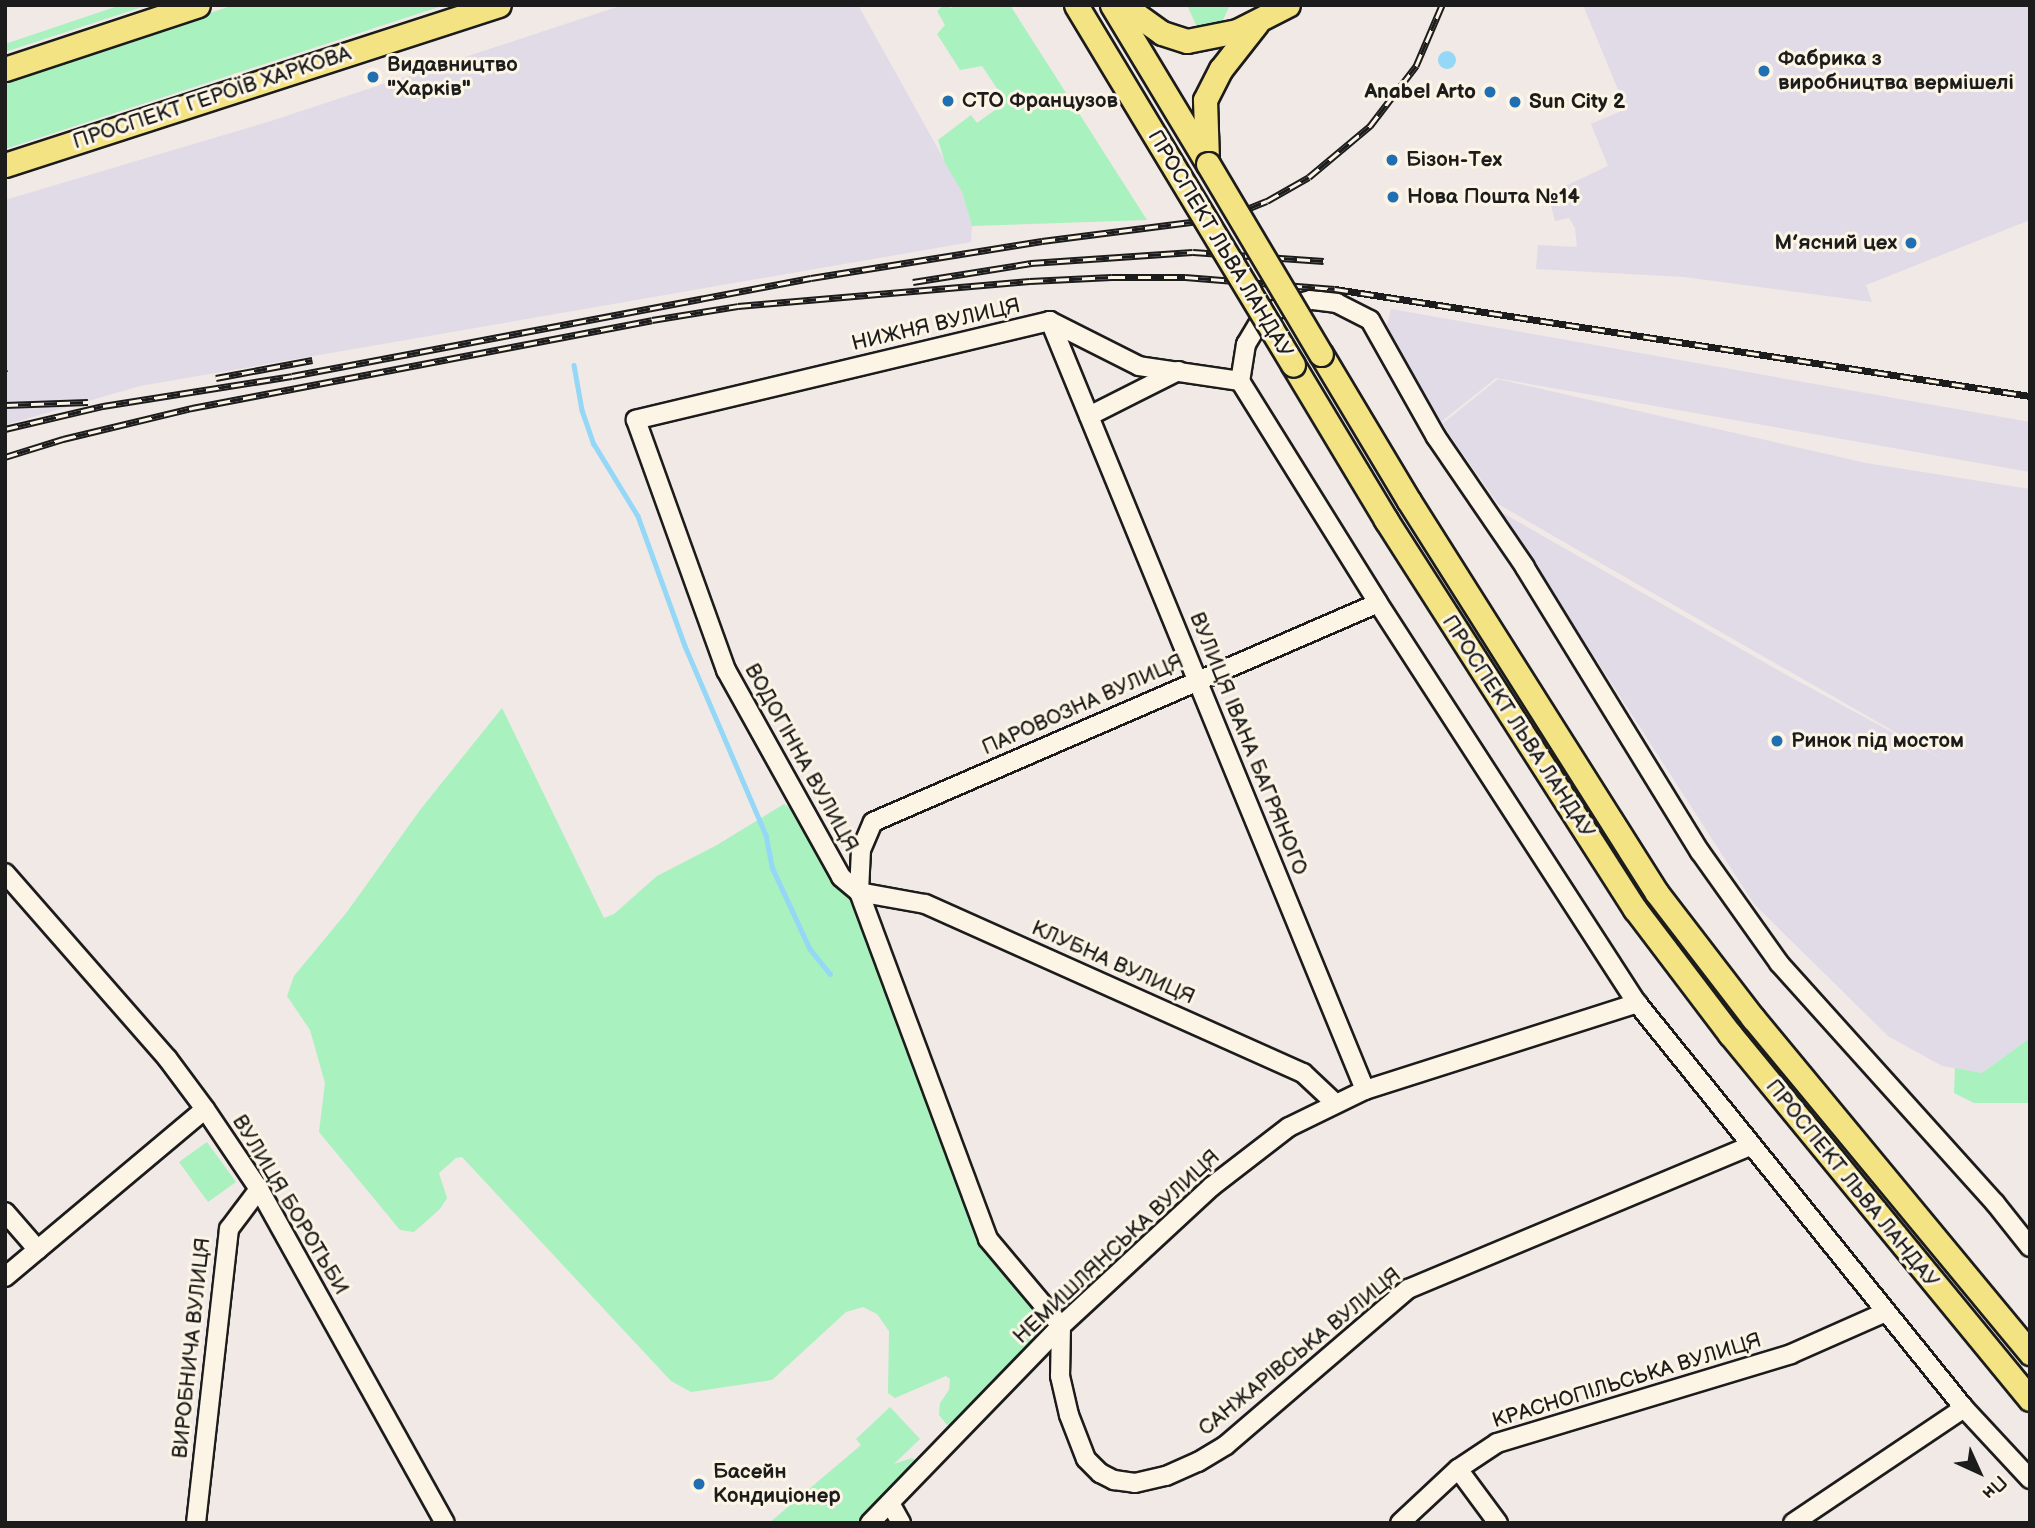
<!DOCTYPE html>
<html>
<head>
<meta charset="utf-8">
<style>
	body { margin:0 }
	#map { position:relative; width:2035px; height:1528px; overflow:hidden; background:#f0e9e6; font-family:"Balsamiq Sans",sans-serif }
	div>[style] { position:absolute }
	.built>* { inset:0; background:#e1dae7 }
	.green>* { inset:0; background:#a9f1be }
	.water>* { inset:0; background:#95d7f7 }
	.round { border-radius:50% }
	.stream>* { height:4.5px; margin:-2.25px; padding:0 2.25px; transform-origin:2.25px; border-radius:2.25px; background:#95d7f7 }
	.roads { filter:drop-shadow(2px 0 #1c1c1c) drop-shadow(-2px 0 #1c1c1c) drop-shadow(0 2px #1c1c1c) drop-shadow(0 -2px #1c1c1c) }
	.minor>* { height:18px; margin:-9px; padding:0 9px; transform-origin:9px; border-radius:9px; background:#fcf5e5 }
	.major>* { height:23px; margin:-11.5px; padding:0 11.5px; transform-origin:11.5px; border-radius:11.5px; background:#f4e382 }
	.rail>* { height:7px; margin-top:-3.5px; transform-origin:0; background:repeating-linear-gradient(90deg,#fcf5e5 0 13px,#1c1c1c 0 26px); box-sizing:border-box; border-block:2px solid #1c1c1c }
	.bridges { filter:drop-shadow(2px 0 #1c1c1c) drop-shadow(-2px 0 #1c1c1c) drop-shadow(0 2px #1c1c1c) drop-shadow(0 -2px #1c1c1c) }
	.major-bridge>* { height:23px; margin:-11.5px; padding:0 11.5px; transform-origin:11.5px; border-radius:11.5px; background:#f4e382 }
	.dots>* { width:19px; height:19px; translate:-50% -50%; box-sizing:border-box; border:4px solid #fcf5e5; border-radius:50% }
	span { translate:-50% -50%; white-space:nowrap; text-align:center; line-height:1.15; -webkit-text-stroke:6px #fcf5e5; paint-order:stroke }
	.poi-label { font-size:21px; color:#1c1c1c; font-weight:700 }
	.left { translate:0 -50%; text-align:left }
	.right { translate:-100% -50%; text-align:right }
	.street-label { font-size:21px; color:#1c1c1c }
	.frame { position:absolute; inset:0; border:7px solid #1c1c1c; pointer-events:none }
	.north { position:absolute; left:1944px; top:1437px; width:70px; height:70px; -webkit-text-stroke:5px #fcf5e5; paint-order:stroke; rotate:135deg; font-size:19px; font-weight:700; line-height:28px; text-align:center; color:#1c1c1c }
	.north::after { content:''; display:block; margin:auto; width:24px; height:32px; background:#1c1c1c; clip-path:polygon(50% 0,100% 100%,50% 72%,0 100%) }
</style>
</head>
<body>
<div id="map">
	<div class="built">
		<div style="clip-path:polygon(623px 5px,858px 5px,962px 192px,972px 226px,971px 242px,140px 386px,5px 425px,5px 200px,271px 121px)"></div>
		<div style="clip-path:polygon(1583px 5px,2030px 5px,2030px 220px,1866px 285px,1872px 302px,1684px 277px,1536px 269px,1538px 245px,1577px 247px,1575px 228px,1569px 218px,1555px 221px,1548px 194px,1608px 166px,1591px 124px,1626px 109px)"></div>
		<div style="clip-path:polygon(1391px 309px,2030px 422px,2030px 472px,1496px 378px,1441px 422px,1385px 333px)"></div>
		<div style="clip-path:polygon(1498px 379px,1866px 463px,2030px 489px,2030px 1038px,1982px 1073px,1942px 1066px,1888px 1036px,1754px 904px,1501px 512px,1783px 673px,1949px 763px,1498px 504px,1442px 424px)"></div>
	</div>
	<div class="green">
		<div style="clip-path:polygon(121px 5px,148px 5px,5px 52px,5px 44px)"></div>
		<div style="clip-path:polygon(234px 5px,445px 5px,5px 149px,5px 81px)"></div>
		<div style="clip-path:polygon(944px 5px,951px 8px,955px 5px,1010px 5px,1147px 220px,972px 226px,962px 192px,945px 163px,938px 140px,971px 115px,977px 123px,1006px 102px,982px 66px,960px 70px,937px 34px,945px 25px,937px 11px)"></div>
		<div style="clip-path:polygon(1187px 5px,1229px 5px,1229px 7px,1222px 22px,1205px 27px,1196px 25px)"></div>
		<div style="clip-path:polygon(502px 708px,604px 918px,614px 914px,657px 876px,717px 845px,784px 804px,793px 810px,841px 877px,859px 892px,988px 1239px,1061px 1326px,963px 1428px,947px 1425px,939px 1415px,940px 1403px,949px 1390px,950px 1379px,946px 1376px,895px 1398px,888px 1393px,889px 1331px,877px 1314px,863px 1307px,846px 1312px,772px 1380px,691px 1392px,671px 1381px,462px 1157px,456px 1158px,439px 1173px,447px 1198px,440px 1209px,414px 1232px,400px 1230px,319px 1132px,325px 1083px,310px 1030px,287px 996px,294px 976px,347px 912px,420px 810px)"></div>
		<div style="clip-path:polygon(2030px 1038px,2030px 1103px,1974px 1103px,1954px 1093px,1955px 1068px,1982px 1073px)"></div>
		<div style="clip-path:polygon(207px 1142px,236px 1182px,208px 1202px,179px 1162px)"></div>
		<div style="clip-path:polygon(890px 1407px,920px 1439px,894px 1464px,912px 1458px,918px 1462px,870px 1523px,769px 1523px,861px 1445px,856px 1439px)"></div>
	</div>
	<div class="water">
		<div class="round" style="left:1438px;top:51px;width:18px;height:18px"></div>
	</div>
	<div class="stream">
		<div style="left:574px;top:365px;width:46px;rotate:79.9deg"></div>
		<div style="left:582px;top:410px;width:36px;rotate:71deg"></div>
		<div style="left:594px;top:444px;width:84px;rotate:58.6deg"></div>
		<div style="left:638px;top:516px;width:138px;rotate:70.1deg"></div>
		<div style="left:685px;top:646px;width:206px;rotate:66.8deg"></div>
		<div style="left:766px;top:835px;width:33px;rotate:79deg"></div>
		<div style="left:772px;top:867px;width:90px;rotate:65.1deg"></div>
		<div style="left:810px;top:949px;width:32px;rotate:51deg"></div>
	</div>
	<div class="roads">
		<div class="minor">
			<div style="left:1050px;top:321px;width:831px;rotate:67.72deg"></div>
			<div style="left:1240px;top:381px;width:102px;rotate:-171.6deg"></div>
			<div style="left:1139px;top:366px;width:100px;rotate:-153.2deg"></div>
			<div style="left:1050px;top:321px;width:426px;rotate:166.6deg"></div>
			<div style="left:636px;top:420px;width:266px;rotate:70.2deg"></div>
			<div style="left:726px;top:670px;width:237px;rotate:60.9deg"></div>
			<div style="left:841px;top:877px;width:23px;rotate:40deg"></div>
			<div style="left:859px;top:892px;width:370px;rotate:69.6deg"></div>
			<div style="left:988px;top:1239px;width:114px;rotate:50deg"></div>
			<div style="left:1061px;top:1326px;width:50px;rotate:91.1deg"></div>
			<div style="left:1060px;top:1376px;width:40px;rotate:77deg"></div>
			<div style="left:1069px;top:1415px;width:47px;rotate:68.9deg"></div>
			<div style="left:1086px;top:1459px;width:20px;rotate:45deg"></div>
			<div style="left:1100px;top:1473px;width:16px;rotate:27deg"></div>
			<div style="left:1114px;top:1480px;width:21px;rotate:8deg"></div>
			<div style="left:1135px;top:1483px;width:32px;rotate:-13deg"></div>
			<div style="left:1166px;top:1476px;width:35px;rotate:-24deg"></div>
			<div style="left:1198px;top:1462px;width:33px;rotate:-31deg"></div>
			<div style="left:1226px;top:1445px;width:240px;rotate:-40.6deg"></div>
			<div style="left:1408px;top:1289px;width:371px;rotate:-22.7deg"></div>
			<div style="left:1089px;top:416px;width:100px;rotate:-26.8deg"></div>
			<div style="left:5px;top:873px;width:246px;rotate:48.8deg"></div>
			<div style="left:167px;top:1058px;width:64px;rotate:53.3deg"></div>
			<div style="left:205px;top:1109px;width:97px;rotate:56deg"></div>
			<div style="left:259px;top:1189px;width:382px;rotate:60.9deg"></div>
			<div style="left:1335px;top:1103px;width:44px;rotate:-136.8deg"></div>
			<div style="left:1303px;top:1073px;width:414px;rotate:-155.9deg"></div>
			<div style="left:925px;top:904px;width:67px;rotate:-169.7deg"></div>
			<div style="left:859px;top:892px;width:42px;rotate:-87.3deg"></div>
			<div style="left:861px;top:850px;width:30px;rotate:-67deg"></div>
			<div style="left:873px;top:822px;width:550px;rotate:-23.44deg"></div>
			<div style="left:5px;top:1212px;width:50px;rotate:49deg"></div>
			<div style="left:2030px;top:1247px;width:56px;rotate:-128.5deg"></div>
			<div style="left:1995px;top:1203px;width:323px;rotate:-132deg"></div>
			<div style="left:1779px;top:963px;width:136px;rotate:-125.4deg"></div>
			<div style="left:1700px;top:852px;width:334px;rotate:-121.6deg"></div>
			<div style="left:1525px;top:567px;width:158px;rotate:-124.4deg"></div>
			<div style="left:1436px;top:437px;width:134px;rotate:-119.4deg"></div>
			<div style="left:1370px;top:320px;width:37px;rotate:-153deg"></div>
			<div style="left:1337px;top:303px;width:26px;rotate:-173deg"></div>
			<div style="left:1311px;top:300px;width:35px;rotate:165deg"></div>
			<div style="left:1277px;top:309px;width:21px;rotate:145deg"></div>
			<div style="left:1260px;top:321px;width:27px;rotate:121deg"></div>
			<div style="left:1246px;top:344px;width:37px;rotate:99deg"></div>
			<div style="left:1240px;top:381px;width:261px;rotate:58.1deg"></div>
			<div style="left:1378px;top:603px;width:477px;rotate:57.1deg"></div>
			<div style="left:1637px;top:1003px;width:521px;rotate:51.08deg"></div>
			<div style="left:1964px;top:1408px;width:97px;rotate:47.1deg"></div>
			<div style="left:5px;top:1277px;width:261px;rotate:-40deg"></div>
			<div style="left:1458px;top:1469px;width:67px;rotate:53.5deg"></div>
			<div style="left:890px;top:1503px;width:23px;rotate:61deg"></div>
			<div style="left:196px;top:1523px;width:296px;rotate:-83.6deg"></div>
			<div style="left:229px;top:1229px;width:50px;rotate:-53.1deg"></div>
			<div style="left:870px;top:1523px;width:274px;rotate:-45.9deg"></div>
			<div style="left:1061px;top:1326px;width:205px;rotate:-42.8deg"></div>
			<div style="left:1211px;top:1187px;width:98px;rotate:-37.6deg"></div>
			<div style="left:1289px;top:1127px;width:85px;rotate:-26deg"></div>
			<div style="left:1365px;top:1090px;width:286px;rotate:-17.7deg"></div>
			<div style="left:1400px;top:1523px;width:79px;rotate:-43deg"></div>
			<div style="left:1458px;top:1469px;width:47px;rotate:-33.7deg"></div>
			<div style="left:1497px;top:1443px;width:307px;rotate:-16.8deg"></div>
			<div style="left:1791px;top:1354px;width:104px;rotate:-23.9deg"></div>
			<div style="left:1793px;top:1523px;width:206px;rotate:-33.9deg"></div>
		</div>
		<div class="major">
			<div style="left:1112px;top:5px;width:186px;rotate:58.9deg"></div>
			<div style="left:1123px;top:5px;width:48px;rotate:35.7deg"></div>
			<div style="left:1162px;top:33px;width:26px;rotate:18deg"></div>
			<div style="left:1187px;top:41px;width:51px;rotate:-11.3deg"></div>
			<div style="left:1237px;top:31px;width:57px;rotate:-27deg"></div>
			<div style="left:5px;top:69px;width:203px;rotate:-18.3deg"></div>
			<div style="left:1207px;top:160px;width:60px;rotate:-91.9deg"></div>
			<div style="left:1205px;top:100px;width:35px;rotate:-63deg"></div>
			<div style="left:1221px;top:69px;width:58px;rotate:-52deg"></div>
			<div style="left:5px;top:165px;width:519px;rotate:-17.95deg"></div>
			<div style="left:1321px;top:354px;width:171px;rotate:59.1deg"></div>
			<div style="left:1409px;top:501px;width:464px;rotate:57.7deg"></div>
			<div style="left:1657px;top:893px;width:158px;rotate:52.5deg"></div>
			<div style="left:1753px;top:1018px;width:435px;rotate:50.4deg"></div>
			<div style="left:1293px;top:365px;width:181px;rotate:59deg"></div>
			<div style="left:1386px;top:520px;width:462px;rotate:57.4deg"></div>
			<div style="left:1635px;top:909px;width:157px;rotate:52.8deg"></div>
			<div style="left:1730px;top:1034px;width:472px;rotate:50.6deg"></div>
		</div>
	</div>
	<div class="rail">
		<div style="left:1237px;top:213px;width:32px;rotate:-22deg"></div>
		<div style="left:1267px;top:201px;width:48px;rotate:-29.7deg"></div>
		<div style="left:1309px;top:177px;width:80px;rotate:-39.9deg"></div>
		<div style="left:1370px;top:126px;width:76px;rotate:-52.5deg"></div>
		<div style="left:1416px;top:66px;width:66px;rotate:-66.9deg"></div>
		<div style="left:913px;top:282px;width:120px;rotate:-9.1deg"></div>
		<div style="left:1031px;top:263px;width:162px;rotate:-3.9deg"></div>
		<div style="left:1193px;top:252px;width:131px;rotate:3.9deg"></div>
		<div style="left:5px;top:369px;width:1px;rotate:-45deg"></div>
		<div style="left:216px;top:378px;width:98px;rotate:-10.6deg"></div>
		<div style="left:5px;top:405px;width:83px;rotate:-2.1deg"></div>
		<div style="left:5px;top:429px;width:101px;rotate:-13.2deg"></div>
		<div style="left:103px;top:406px;width:191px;rotate:-9deg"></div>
		<div style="left:292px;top:376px;width:528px;rotate:-10.69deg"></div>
		<div style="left:811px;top:278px;width:234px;rotate:-9.1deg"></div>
		<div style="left:1042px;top:241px;width:164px;rotate:-7.3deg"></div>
		<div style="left:5px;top:457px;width:61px;rotate:-17.2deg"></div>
		<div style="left:63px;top:439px;width:133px;rotate:-13.5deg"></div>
		<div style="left:192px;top:408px;width:468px;rotate:-10.8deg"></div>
		<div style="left:652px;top:320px;width:87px;rotate:-9.2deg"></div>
		<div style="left:738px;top:306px;width:293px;rotate:-4.9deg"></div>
		<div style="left:1030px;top:281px;width:82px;rotate:-2.8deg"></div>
		<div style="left:1112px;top:277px;width:73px"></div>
		<div style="left:1185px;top:277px;width:150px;rotate:4.6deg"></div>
		<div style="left:1335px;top:289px;width:703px;rotate:8.75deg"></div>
	</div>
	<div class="bridges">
		<div class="major-bridge">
			<div style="left:1076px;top:5px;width:420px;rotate:58.9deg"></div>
			<div style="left:1208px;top:164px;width:221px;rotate:59.3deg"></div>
		</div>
	</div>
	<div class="dots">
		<div style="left:1764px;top:71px;background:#1f6fb2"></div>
		<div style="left:373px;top:77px;background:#1f6fb2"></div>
		<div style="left:1490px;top:92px;background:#1f6fb2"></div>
		<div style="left:948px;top:101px;background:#1f6fb2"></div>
		<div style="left:1515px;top:102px;background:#1f6fb2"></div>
		<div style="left:1392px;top:160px;background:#1f6fb2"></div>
		<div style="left:1393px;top:197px;background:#1f6fb2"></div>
		<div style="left:1911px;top:243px;background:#1f6fb2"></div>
		<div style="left:1777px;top:741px;background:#1f6fb2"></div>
		<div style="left:699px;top:1484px;background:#1f6fb2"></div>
	</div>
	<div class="poi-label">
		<span class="left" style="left:1778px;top:71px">Фабрика з<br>виробництва вермішелі</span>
		<span class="left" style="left:387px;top:77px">Видавництво<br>"Харків"</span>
		<span class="right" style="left:1476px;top:92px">Anabel Arto</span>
		<span class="left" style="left:962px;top:101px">СТО Французов</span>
		<span class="left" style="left:1529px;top:102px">Sun City 2</span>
		<span class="left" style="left:1406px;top:160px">Бізон-Тех</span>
		<span class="left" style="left:1407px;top:197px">Нова Пошта №14</span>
		<span class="right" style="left:1897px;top:243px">М’ясний цех</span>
		<span class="left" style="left:1791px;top:741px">Ринок під мостом</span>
		<span class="left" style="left:713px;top:1484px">Басейн<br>Кондиціонер</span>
	</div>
	<div class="street-label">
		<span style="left:212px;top:98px;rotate:-18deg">ПРОСПЕКТ ГЕРОЇВ ХАРКОВА</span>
		<span style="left:1220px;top:244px;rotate:59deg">ПРОСПЕКТ ЛЬВА ЛАНДАУ</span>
		<span style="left:936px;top:325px;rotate:-13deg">НИЖНЯ ВУЛИЦЯ</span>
		<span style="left:1083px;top:705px;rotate:-24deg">ПАРОВОЗНА ВУЛИЦЯ</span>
		<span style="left:1518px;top:727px;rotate:57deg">ПРОСПЕКТ ЛЬВА ЛАНДАУ</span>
		<span style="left:1248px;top:744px;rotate:68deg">ВУЛИЦЯ ІВАНА БАГРЯНОГО</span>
		<span style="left:801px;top:758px;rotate:61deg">ВОДОГІННА ВУЛИЦЯ</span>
		<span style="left:1113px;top:963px;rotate:24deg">КЛУБНА ВУЛИЦЯ</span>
		<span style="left:1852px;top:1184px;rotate:51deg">ПРОСПЕКТ ЛЬВА ЛАНДАУ</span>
		<span style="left:290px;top:1205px;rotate:59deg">ВУЛИЦЯ БОРОТЬБИ</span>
		<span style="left:1117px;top:1247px;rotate:-43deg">НЕМИШЛЯНСЬКА ВУЛИЦЯ</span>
		<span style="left:192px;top:1348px;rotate:-84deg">ВИРОБНИЧА ВУЛИЦЯ</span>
		<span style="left:1300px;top:1352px;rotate:-39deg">САНЖАРІВСЬКА ВУЛИЦЯ</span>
		<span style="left:1627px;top:1381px;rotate:-17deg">КРАСНОПІЛЬСЬКА ВУЛИЦЯ</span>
	</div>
	<div class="frame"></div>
	<div class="north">Пн</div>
</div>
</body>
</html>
